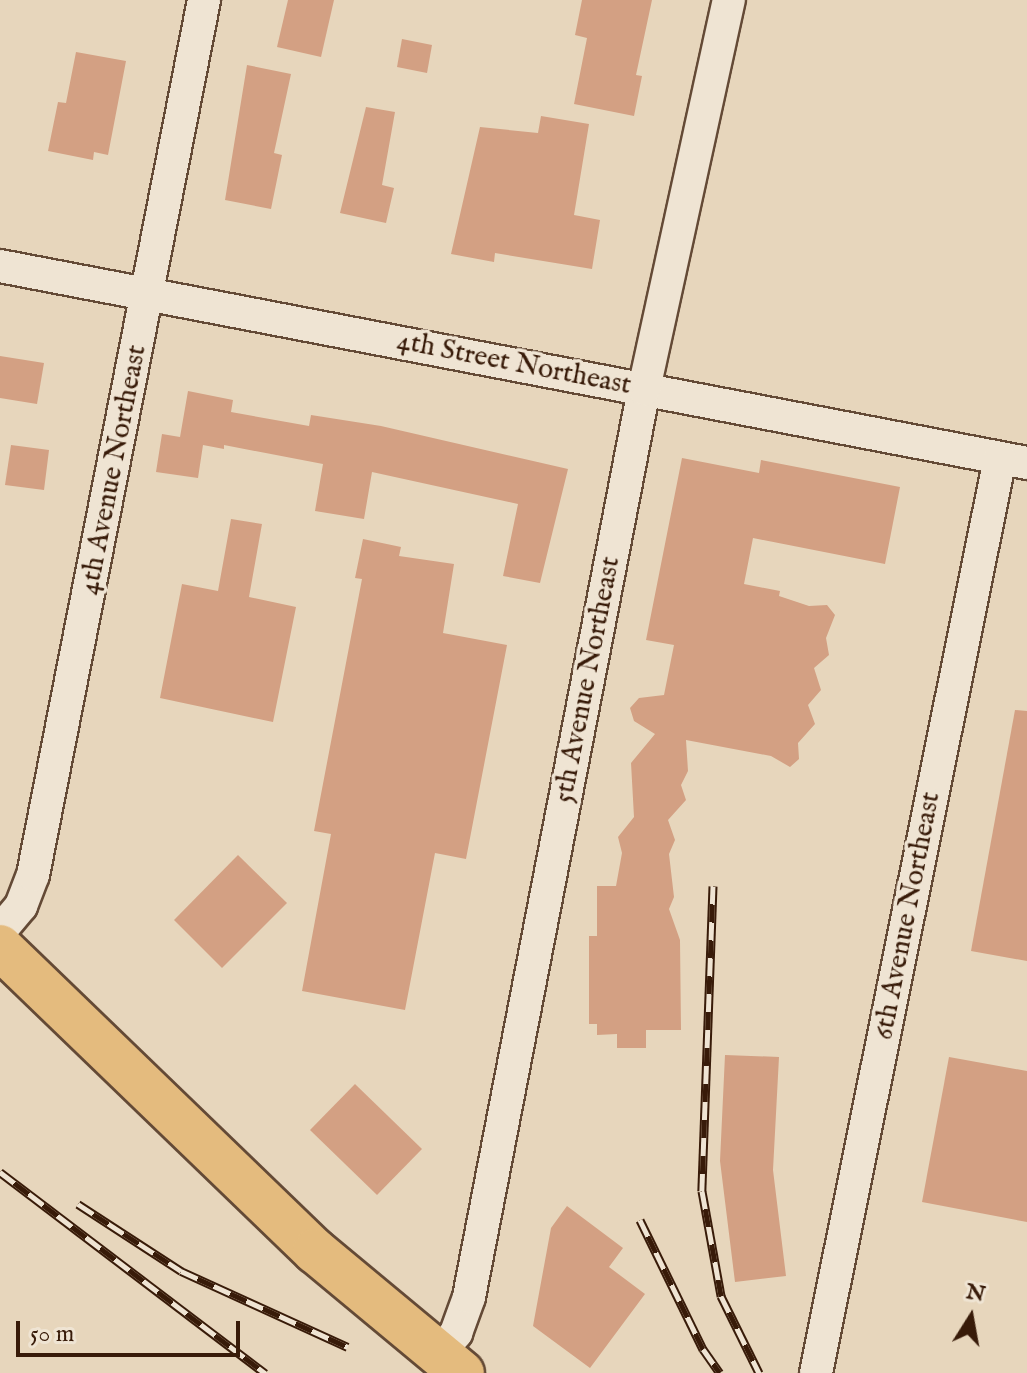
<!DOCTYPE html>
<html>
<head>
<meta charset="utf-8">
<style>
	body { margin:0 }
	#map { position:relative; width:1027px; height:1373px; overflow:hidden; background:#e7d6bc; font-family:"IM FELL English",serif }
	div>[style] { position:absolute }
	.building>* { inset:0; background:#d3a083 }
	.roads { filter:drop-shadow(2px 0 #644a36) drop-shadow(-2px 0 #644a36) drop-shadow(0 2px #644a36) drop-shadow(0 -2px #644a36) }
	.street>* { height:32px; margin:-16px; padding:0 16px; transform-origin:16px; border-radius:16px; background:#efe4d3 }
	.primary>* { height:44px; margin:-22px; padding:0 22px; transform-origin:22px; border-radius:22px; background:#e4bb7e }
	.rail>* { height:9px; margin-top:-4.5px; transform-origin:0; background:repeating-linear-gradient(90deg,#efe4d3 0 18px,#381b09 0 36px); box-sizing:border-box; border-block:2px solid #381b09 }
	span { translate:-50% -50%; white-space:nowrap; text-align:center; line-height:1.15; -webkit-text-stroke:7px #efe4d3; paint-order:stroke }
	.street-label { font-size:28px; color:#381b09 }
	.north { position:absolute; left:931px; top:1277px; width:80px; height:80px; -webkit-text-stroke:6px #efe4d3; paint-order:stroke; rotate:11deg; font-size:22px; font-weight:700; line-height:32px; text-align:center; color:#381b09 }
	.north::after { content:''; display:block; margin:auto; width:28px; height:36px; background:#381b09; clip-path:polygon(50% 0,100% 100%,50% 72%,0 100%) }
	.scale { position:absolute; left:16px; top:1321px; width:224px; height:36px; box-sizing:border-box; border:4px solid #381b09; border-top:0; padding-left:10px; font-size:24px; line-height:28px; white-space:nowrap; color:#381b09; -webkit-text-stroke:6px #efe4d3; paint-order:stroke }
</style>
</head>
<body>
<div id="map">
	<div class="building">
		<div style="clip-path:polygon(288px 0,334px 0,321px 57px,277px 47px)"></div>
		<div style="clip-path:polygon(582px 0,652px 0,636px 75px,642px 76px,634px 116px,574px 104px,587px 38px,575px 35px)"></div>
		<div style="clip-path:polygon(402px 39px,432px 45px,427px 73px,397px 67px)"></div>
		<div style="clip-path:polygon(76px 52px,126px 61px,108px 155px,94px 152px,93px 160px,48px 151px,58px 102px,66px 103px)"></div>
		<div style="clip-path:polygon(247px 65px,291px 74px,274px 153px,282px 155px,271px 209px,225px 200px)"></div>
		<div style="clip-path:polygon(366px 107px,395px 112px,382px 185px,394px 188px,386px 223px,340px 213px)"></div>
		<div style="clip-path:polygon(541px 116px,589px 124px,574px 215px,600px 220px,592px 269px,495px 253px,494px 262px,451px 254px,480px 127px,538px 133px)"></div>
		<div style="clip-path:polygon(0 356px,44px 363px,37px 404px,0 398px)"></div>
		<div style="clip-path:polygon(188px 391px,233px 400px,231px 412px,309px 426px,311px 415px,381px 426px,568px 469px,540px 583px,503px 576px,518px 504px,372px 472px,364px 519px,315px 511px,323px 464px,224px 445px,224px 449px,203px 445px,198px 478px,156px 472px,162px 434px,180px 437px)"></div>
		<div style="clip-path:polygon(11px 445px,49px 450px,44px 490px,5px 485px)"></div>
		<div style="clip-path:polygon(682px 458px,759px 473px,761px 460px,900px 487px,885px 564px,753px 538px,744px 584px,780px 591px,779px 596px,809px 606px,827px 605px,835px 615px,826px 638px,829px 655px,814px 668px,821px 690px,808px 705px,815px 724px,798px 743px,799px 759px,790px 767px,771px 756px,686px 740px,688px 771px,681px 785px,686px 800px,668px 820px,675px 840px,669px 854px,674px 897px,669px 909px,680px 940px,681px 1030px,646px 1030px,646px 1048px,617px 1048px,617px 1034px,597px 1035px,597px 1024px,589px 1024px,589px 936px,597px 936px,597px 886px,616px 886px,622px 853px,618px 837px,634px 817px,631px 763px,655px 734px,634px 721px,630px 708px,639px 698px,664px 695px,674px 645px,646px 640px)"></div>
		<div style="clip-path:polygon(231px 519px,262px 524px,249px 597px,296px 607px,273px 722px,160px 698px,182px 584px,218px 591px)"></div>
		<div style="clip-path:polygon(363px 539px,401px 547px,399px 556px,454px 564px,443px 633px,507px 645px,466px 859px,435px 853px,405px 1010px,302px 991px,331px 834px,314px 831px,362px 579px,355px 578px)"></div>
		<div style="clip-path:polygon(1015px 710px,1027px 711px,1027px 961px,971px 951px)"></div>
		<div style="clip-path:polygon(238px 855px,287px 903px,222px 968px,174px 920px)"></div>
		<div style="clip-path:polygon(725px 1055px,779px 1057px,773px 1170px,786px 1276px,735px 1282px,720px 1161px)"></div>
		<div style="clip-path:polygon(949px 1057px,1027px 1071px,1027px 1222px,922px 1202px)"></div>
		<div style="clip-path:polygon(355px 1084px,422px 1149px,377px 1195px,310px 1130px)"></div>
		<div style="clip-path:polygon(567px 1206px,623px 1248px,609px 1267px,645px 1294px,590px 1368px,533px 1326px,551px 1228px)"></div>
	</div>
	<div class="roads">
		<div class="street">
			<div style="left:0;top:266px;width:1046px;rotate:10.86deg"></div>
			<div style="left:0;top:931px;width:33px;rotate:-50deg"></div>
			<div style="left:21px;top:906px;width:33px;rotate:-69deg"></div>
			<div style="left:33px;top:875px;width:892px;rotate:-78.94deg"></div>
			<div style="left:438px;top:1354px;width:28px;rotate:-49deg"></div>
			<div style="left:456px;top:1333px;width:38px;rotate:-70deg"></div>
			<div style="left:469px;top:1297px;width:925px;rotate:-79.09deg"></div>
			<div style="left:644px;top:389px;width:398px;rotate:-77.7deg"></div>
			<div style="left:816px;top:1373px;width:933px;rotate:-78.63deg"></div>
		</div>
		<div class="primary">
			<div style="left:0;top:947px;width:438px;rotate:44deg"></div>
			<div style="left:315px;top:1251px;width:191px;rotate:39.7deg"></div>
		</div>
	</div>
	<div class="rail">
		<div style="left:713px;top:886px;width:305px;rotate:92.1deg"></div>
		<div style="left:702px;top:1191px;width:107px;rotate:79.7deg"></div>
		<div style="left:721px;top:1296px;width:86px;rotate:63.7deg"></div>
		<div style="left:0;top:1172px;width:333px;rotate:37.2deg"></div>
		<div style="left:78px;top:1204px;width:123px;rotate:33deg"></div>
		<div style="left:181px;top:1271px;width:183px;rotate:24.5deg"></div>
		<div style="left:640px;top:1220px;width:144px;rotate:64deg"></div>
		<div style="left:703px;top:1349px;width:29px;rotate:55deg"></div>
	</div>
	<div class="street-label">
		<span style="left:514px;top:364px;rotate:11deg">4th Street Northeast</span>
		<span style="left:114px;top:470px;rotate:-79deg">4th Avenue Northeast</span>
		<span style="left:588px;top:680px;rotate:-79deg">5th Avenue Northeast</span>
		<span style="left:908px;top:916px;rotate:-79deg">6th Avenue Northeast</span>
	</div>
	<div class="north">N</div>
	<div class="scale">50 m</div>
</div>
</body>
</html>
